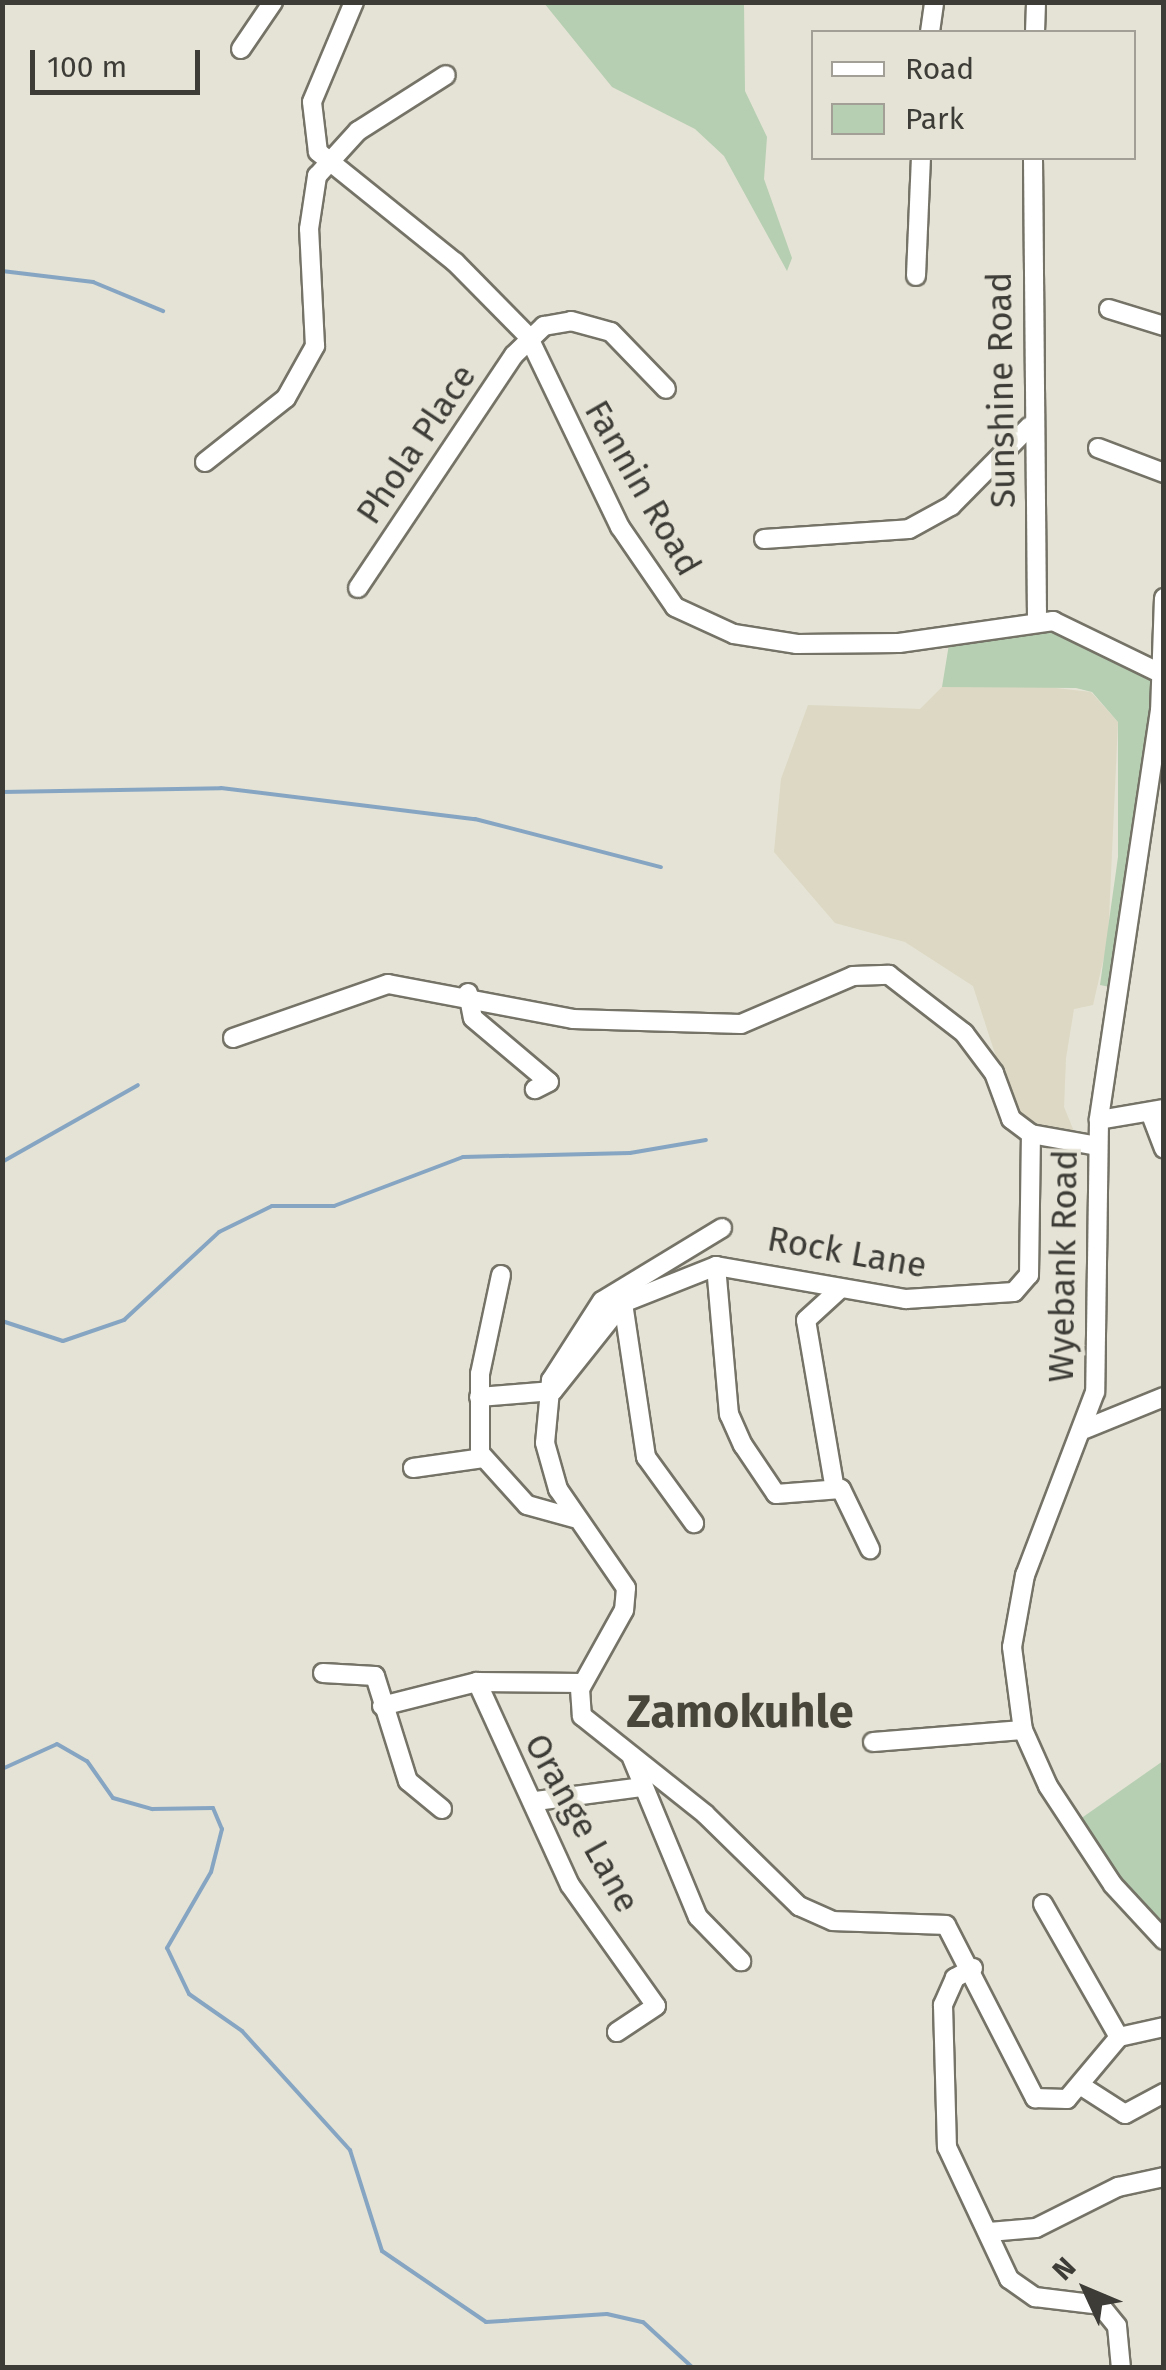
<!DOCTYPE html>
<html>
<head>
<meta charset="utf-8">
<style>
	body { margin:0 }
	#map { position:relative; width:1166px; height:2370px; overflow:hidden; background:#e5e3d5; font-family:"Fira Sans",sans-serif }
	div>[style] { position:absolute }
	.built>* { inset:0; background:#dcd8c3 }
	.green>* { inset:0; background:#b6cfb2 }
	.stream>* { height:4px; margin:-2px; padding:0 2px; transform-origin:2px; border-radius:2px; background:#86a5c3 }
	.roads { filter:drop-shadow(2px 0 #757367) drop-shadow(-2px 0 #757367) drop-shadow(0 2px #757367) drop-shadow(0 -2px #757367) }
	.minor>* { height:18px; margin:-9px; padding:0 9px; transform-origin:9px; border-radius:9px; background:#fff }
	span { translate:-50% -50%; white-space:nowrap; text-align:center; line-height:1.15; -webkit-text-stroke:8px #e5e3d5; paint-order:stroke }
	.street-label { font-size:35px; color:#3d3c37 }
	.district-label { font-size:45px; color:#48463b; font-weight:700 }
	.frame { position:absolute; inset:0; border:5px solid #3d3c37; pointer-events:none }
	.legend { position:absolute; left:811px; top:30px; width:325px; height:130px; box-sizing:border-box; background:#e5e3d5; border:2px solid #a2a096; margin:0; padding:12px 18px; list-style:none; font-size:30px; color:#3d3c37 }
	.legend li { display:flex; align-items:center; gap:20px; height:50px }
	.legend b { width:50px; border:2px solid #a2a096 }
	.north { position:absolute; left:1036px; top:2240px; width:100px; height:100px; -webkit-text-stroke:8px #e5e3d5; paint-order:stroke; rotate:314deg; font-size:28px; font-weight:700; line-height:40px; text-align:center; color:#3d3c37 }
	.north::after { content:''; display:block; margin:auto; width:35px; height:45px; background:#3d3c37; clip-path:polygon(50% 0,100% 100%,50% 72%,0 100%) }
	.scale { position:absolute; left:30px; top:50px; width:170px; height:45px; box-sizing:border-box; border:5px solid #3d3c37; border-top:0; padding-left:12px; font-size:30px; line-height:35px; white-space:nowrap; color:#3d3c37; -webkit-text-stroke:8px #e5e3d5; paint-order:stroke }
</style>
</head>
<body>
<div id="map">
	<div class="built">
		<div style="clip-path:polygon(1020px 684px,1091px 692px,1118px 722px,1108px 939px,1093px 1005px,1074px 1009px,1066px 1058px,1064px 1107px,1078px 1141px,1018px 1124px,973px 986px,905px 942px,835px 923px,774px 852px,781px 779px,808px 705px,920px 709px,942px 687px)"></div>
	</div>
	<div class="green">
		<div style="clip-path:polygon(544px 3px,744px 3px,745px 91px,767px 137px,764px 179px,792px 258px,787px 271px,724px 156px,695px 129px,612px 87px)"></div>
		<div style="clip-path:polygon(1037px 622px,1163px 675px,1120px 989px,1100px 985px,1118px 857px,1118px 722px,1092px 692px,1076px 688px,942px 687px,950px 638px)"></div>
		<div style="clip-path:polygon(1163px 1761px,1163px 1938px,1073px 1824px)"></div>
	</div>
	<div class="stream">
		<div style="left:2px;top:271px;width:92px;rotate:6.9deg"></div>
		<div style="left:93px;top:282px;width:76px;rotate:22.5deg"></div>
		<div style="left:2px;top:792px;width:219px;rotate:-1deg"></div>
		<div style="left:221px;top:788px;width:256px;rotate:7deg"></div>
		<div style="left:475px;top:819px;width:192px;rotate:14.5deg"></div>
		<div style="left:2px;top:1162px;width:156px;rotate:-29.5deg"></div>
		<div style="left:2px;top:1321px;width:64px;rotate:18.2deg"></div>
		<div style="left:63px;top:1341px;width:65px;rotate:-19deg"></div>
		<div style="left:124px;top:1320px;width:129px;rotate:-42.8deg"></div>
		<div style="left:219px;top:1232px;width:59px;rotate:-26.1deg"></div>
		<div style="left:272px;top:1206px;width:62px"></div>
		<div style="left:334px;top:1206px;width:138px;rotate:-20.8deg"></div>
		<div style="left:463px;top:1157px;width:167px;rotate:-1.4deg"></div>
		<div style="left:630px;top:1153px;width:77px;rotate:-9.7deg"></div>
		<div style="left:2px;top:1769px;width:60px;rotate:-24.4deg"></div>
		<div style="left:57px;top:1744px;width:34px;rotate:30deg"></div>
		<div style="left:87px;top:1761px;width:45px;rotate:54.9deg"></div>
		<div style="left:113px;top:1798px;width:41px;rotate:15.8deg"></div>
		<div style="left:152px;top:1809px;width:61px;rotate:-0.9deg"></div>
		<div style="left:213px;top:1808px;width:23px;rotate:67deg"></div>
		<div style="left:222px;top:1829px;width:44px;rotate:104.3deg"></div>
		<div style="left:211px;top:1872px;width:88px;rotate:120.1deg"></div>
		<div style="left:167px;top:1948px;width:51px;rotate:64.4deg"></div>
		<div style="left:189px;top:1994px;width:65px;rotate:34.9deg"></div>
		<div style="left:242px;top:2031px;width:161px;rotate:47.8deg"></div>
		<div style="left:350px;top:2150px;width:106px;rotate:72.4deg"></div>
		<div style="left:382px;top:2251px;width:126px;rotate:34.3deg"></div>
		<div style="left:486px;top:2322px;width:121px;rotate:-3.8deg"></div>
		<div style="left:607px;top:2314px;width:37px;rotate:13deg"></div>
		<div style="left:643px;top:2322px;width:68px;rotate:42.6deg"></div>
	</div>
	<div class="roads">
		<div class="minor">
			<div style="left:354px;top:2px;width:108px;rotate:112.8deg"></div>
			<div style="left:312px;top:102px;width:50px;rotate:83.2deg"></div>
			<div style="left:318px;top:152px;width:176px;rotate:38.8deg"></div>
			<div style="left:455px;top:262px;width:104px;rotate:45.4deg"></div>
			<div style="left:528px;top:336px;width:212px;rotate:64.3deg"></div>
			<div style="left:620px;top:527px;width:97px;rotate:55.5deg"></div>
			<div style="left:675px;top:607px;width:65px;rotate:24.6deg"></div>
			<div style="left:734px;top:634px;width:64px;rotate:9deg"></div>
			<div style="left:797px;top:644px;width:102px;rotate:-0.6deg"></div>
			<div style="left:899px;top:643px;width:156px;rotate:-8.1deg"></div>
			<div style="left:1053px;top:621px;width:121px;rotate:25.9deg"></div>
			<div style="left:930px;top:32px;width:30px;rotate:-82deg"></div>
			<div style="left:1035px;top:32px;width:30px;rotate:-88deg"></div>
			<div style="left:241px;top:49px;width:57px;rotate:-55.8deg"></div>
			<div style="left:1033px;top:158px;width:463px;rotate:89.5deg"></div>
			<div style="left:916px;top:276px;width:118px;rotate:-87.6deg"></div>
			<div style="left:1109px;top:309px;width:58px;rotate:17.2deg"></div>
			<div style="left:1098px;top:448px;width:71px;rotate:20.7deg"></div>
			<div style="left:205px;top:462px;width:103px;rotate:-38.3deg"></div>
			<div style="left:286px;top:398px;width:60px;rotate:-60.9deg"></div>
			<div style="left:315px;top:346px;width:117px;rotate:-92.9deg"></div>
			<div style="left:309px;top:229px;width:54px;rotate:-81.4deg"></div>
			<div style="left:317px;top:176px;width:61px;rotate:-47.7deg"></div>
			<div style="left:358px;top:131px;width:104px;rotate:-32.5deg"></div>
			<div style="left:764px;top:539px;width:145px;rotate:-3.9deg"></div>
			<div style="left:909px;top:529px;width:48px;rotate:-28.7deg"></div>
			<div style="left:951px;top:506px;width:112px;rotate:-45.4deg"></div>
			<div style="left:358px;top:588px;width:280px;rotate:-56.2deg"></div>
			<div style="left:514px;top:355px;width:42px;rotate:-44deg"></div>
			<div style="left:544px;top:326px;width:27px;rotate:-10deg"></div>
			<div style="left:571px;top:321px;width:41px;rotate:15.4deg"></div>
			<div style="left:611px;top:332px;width:79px;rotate:46deg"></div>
			<div style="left:1164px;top:598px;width:112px;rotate:92deg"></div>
			<div style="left:1160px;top:710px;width:415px;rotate:98.5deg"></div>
			<div style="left:1099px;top:1120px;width:272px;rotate:90.8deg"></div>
			<div style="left:1095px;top:1392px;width:196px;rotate:110.9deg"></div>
			<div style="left:1025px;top:1575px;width:73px;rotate:100.2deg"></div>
			<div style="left:1012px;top:1647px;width:84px;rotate:82.5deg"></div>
			<div style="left:1023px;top:1730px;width:61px;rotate:65.9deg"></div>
			<div style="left:1048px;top:1786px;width:118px;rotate:56.7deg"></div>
			<div style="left:1113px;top:1885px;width:75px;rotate:47.2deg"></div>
			<div style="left:468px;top:993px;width:25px;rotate:79deg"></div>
			<div style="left:473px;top:1018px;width:99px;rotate:40.1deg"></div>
			<div style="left:549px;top:1082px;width:16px;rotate:153deg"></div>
			<div style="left:233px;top:1038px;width:164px;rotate:-19.2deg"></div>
			<div style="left:388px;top:984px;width:188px;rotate:10.7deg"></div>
			<div style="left:573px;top:1019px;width:168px;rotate:1.7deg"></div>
			<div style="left:741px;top:1024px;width:122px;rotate:-23.2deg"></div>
			<div style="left:853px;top:976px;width:36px;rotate:-2deg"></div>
			<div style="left:889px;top:975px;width:95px;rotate:37.7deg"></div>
			<div style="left:964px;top:1033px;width:50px;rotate:53.1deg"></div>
			<div style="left:994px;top:1073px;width:49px;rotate:69.7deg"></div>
			<div style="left:1011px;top:1119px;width:25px;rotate:37deg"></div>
			<div style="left:1150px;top:1112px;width:39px;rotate:69deg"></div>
			<div style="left:1099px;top:1120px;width:66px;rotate:-9.6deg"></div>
			<div style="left:722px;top:1228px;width:140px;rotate:148.7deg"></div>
			<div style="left:602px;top:1301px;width:94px;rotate:122.8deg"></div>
			<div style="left:551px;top:1380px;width:63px;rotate:95.4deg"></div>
			<div style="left:545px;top:1443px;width:48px;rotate:74.2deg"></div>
			<div style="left:558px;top:1489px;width:120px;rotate:55.5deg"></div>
			<div style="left:626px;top:1588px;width:22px;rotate:95deg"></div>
			<div style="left:624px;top:1610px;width:90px;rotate:119.1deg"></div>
			<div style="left:580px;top:1689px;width:27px;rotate:86deg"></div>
			<div style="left:582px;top:1716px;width:157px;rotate:38.5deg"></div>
			<div style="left:705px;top:1814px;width:132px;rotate:44.4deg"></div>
			<div style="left:799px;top:1906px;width:37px;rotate:24deg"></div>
			<div style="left:833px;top:1921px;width:113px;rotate:2deg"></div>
			<div style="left:946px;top:1925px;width:195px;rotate:62.8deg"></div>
			<div style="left:1035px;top:2098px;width:32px;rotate:2deg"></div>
			<div style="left:1067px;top:2099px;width:81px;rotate:-50deg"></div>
			<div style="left:1119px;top:2037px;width:46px;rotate:-12.5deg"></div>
			<div style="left:716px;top:1266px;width:149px;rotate:85deg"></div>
			<div style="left:729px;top:1414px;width:34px;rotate:66deg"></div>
			<div style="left:743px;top:1445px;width:59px;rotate:56deg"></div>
			<div style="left:776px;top:1494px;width:65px;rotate:-4.4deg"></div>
			<div style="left:841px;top:1489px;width:67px;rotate:64.2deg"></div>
			<div style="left:501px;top:1275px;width:101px;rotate:102deg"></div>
			<div style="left:480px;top:1374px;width:79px;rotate:90deg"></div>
			<div style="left:480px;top:1453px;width:70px;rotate:47.9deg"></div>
			<div style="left:527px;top:1505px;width:49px;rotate:15.5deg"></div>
			<div style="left:623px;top:1303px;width:156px;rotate:81.5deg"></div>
			<div style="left:646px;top:1457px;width:82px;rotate:54deg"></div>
			<div style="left:479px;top:1397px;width:74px;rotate:-4.6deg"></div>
			<div style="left:553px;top:1391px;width:112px;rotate:-51.5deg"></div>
			<div style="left:623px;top:1303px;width:100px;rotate:-21.7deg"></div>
			<div style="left:716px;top:1266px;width:193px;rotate:9.9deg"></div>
			<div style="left:906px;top:1299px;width:108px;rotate:-3.7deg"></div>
			<div style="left:1014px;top:1292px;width:23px;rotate:-49deg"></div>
			<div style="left:1029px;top:1275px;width:141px;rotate:-89.2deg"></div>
			<div style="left:1031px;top:1134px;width:67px;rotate:10.3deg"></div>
			<div style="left:1085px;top:1429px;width:85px;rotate:-22.1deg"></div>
			<div style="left:413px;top:1468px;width:71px;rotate:-8.1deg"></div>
			<div style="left:834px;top:1484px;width:166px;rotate:-99.7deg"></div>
			<div style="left:806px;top:1320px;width:45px;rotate:-42.3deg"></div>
			<div style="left:323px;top:1673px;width:52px;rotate:3.3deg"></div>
			<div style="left:375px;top:1676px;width:110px;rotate:72.6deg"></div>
			<div style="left:408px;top:1781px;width:44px;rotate:39.5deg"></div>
			<div style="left:477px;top:1682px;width:105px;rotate:0.5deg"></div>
			<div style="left:382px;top:1706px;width:98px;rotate:-14.2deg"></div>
			<div style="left:477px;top:1682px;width:223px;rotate:65.4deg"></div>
			<div style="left:570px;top:1885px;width:148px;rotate:54.6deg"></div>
			<div style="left:656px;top:2006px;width:47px;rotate:146.3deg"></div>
			<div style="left:873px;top:1742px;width:150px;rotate:-4.6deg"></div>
			<div style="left:632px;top:1758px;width:172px;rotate:67.5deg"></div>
			<div style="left:698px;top:1917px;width:62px;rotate:45.7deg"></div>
			<div style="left:536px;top:1801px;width:108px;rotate:-7.5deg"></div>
			<div style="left:1043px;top:1904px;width:153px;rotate:60.3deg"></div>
			<div style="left:973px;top:1968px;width:21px;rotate:151deg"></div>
			<div style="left:955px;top:1978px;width:30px;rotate:114deg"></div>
			<div style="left:943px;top:2005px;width:142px;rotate:88.4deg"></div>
			<div style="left:947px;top:2147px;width:146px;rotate:64.8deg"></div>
			<div style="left:1009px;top:2279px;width:32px;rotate:35deg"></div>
			<div style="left:1035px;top:2297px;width:65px;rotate:7deg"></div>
			<div style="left:1100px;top:2305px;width:27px;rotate:51deg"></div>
			<div style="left:1117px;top:2326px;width:42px;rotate:84.6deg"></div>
			<div style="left:1083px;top:2087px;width:50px;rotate:32.7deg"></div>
			<div style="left:1125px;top:2114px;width:44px;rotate:-28.3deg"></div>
			<div style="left:989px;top:2232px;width:47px;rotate:-4.9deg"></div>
			<div style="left:1036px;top:2228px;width:92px;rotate:-26.6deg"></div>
			<div style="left:1118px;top:2187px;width:47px;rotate:-12.3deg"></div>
		</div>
	</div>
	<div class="street-label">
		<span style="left:1001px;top:390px;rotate:-91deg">Sunshine Road</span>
		<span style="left:416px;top:444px;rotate:-56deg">Phola Place</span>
		<span style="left:643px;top:488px;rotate:60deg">Fannin Road</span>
		<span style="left:847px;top:1252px;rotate:10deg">Rock Lane</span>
		<span style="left:1063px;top:1266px;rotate:-89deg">Wyebank Road</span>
		<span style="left:582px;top:1823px;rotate:61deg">Orange Lane</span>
	</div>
	<div class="district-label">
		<span style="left:740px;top:1713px">Zamokuhle</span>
	</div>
	<div class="frame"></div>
	<ul class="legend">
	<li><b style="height:12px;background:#fff"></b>Road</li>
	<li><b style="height:28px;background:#b6cfb2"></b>Park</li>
	</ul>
	<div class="north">N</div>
	<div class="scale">100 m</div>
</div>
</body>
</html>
